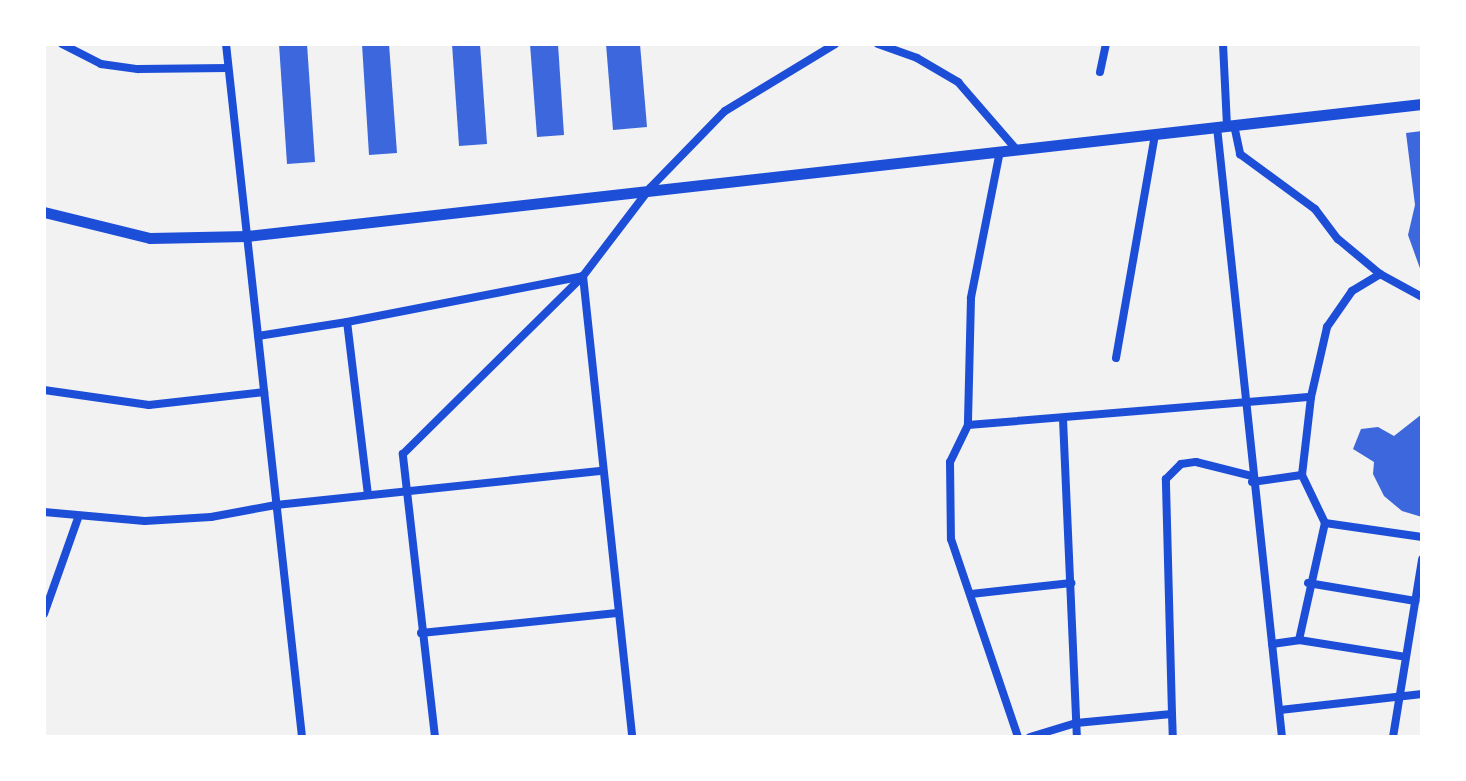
<!DOCTYPE html>
<html>
<head>
<meta charset="utf-8">
<style>
	body { margin:0 }
	#map { position:relative; width:1466px; height:781px; overflow:hidden; background:#f2f2f2; font-family:Mulish,sans-serif }
	div>[style] { position:absolute }
	.building>* { inset:0; background:#3d67dc }
	.minor>* { height:8px; margin:-4px; padding:0 4px; transform-origin:4px; border-radius:4px; background:#1d4ed8 }
	.tertiary>* { height:11px; margin:-5.5px; padding:0 5.5px; transform-origin:5.5px; border-radius:5.5px; background:#1d4ed8 }
	span { translate:-50% -50%; white-space:nowrap; text-align:center; line-height:1.15; -webkit-text-stroke:8px #fff; paint-order:stroke }
	.frame { position:absolute; inset:0; border:46px solid #fff; pointer-events:none }
</style>
</head>
<body>
<div id="map">
	<div class="building">
		<div style="clip-path:polygon(279px 44px,307px 44px,315px 162px,287px 164px)"></div>
		<div style="clip-path:polygon(362px 44px,389px 44px,397px 153px,369px 155px)"></div>
		<div style="clip-path:polygon(452px 44px,480px 44px,487px 144px,459px 146px)"></div>
		<div style="clip-path:polygon(530px 44px,558px 44px,564px 135px,537px 137px)"></div>
		<div style="clip-path:polygon(606px 44px,640px 44px,647px 127px,613px 130px)"></div>
		<div style="clip-path:polygon(1422px 131px,1422px 274px,1408px 235px,1415px 205px,1406px 133px)"></div>
		<div style="clip-path:polygon(1422px 414px,1422px 517px,1402px 511px,1384px 496px,1373px 474px,1374px 462px,1353px 449px,1361px 429px,1378px 427px,1394px 436px)"></div>
	</div>
	<div class="minor">
		<div style="left:62px;top:44px;width:44px;rotate:27.1deg"></div>
		<div style="left:101px;top:64px;width:37px;rotate:8deg"></div>
		<div style="left:138px;top:69px;width:90px;rotate:-0.6deg"></div>
		<div style="left:226px;top:44px;width:697px;rotate:83.74deg"></div>
		<div style="left:878px;top:44px;width:41px;rotate:19.7deg"></div>
		<div style="left:917px;top:58px;width:48px;rotate:30.3deg"></div>
		<div style="left:958px;top:82px;width:89px;rotate:49.1deg"></div>
		<div style="left:1223px;top:44px;width:82px;rotate:87.2deg"></div>
		<div style="left:1100px;top:72px;width:29px;rotate:-78deg"></div>
		<div style="left:1234px;top:125px;width:30px;rotate:78deg"></div>
		<div style="left:1240px;top:154px;width:93px;rotate:36.3deg"></div>
		<div style="left:1315px;top:209px;width:38px;rotate:53deg"></div>
		<div style="left:1338px;top:239px;width:55px;rotate:39.8deg"></div>
		<div style="left:1380px;top:274px;width:48px;rotate:28.7deg"></div>
		<div style="left:1217px;top:127px;width:613px;rotate:83.92deg"></div>
		<div style="left:1000px;top:151px;width:150px;rotate:101.2deg"></div>
		<div style="left:971px;top:298px;width:127px;rotate:91.4deg"></div>
		<div style="left:968px;top:425px;width:41px;rotate:115.9deg"></div>
		<div style="left:950px;top:462px;width:77px;rotate:89.3deg"></div>
		<div style="left:951px;top:539px;width:209px;rotate:71.3deg"></div>
		<div style="left:258px;top:336px;width:90px;rotate:-8.9deg"></div>
		<div style="left:1116px;top:358px;width:227px;rotate:-80.1deg"></div>
		<div style="left:44px;top:390px;width:106px;rotate:8.1deg"></div>
		<div style="left:149px;top:405px;width:116px;rotate:-6.4deg"></div>
		<div style="left:1063px;top:419px;width:318px;rotate:87.5deg"></div>
		<div style="left:968px;top:425px;width:344px;rotate:-4.7deg"></div>
		<div style="left:1252px;top:482px;width:50px;rotate:-8deg"></div>
		<div style="left:1302px;top:475px;width:79px;rotate:-83.4deg"></div>
		<div style="left:1311px;top:397px;width:72px;rotate:-77.1deg"></div>
		<div style="left:1327px;top:327px;width:44px;rotate:-55.2deg"></div>
		<div style="left:1352px;top:291px;width:33px;rotate:-31deg"></div>
		<div style="left:368px;top:495px;width:174px;rotate:-96.9deg"></div>
		<div style="left:347px;top:322px;width:240px;rotate:-11deg"></div>
		<div style="left:583px;top:276px;width:464px;rotate:83.9deg"></div>
		<div style="left:44px;top:512px;width:101px;rotate:5.1deg"></div>
		<div style="left:145px;top:521px;width:66px;rotate:-3.5deg"></div>
		<div style="left:211px;top:517px;width:66px;rotate:-10.5deg"></div>
		<div style="left:276px;top:505px;width:328px;rotate:-6deg"></div>
		<div style="left:1325px;top:523px;width:98px;rotate:8.2deg"></div>
		<div style="left:1308px;top:583px;width:109px;rotate:9.5deg"></div>
		<div style="left:971px;top:594px;width:101px;rotate:-6.3deg"></div>
		<div style="left:44px;top:614px;width:102px;rotate:-70.5deg"></div>
		<div style="left:421px;top:633px;width:197px;rotate:-5.8deg"></div>
		<div style="left:1299px;top:640px;width:108px;rotate:9deg"></div>
		<div style="left:1272px;top:644px;width:27px;rotate:-8deg"></div>
		<div style="left:1299px;top:640px;width:120px;rotate:-77.5deg"></div>
		<div style="left:1325px;top:523px;width:53px;rotate:-115.6deg"></div>
		<div style="left:1280px;top:710px;width:143px;rotate:-6.4deg"></div>
		<div style="left:1172px;top:714px;width:23px;rotate:88deg"></div>
		<div style="left:435px;top:737px;width:285px;rotate:-96.5deg"></div>
		<div style="left:403px;top:454px;width:253px;rotate:-44.7deg"></div>
		<div style="left:583px;top:276px;width:111px;rotate:-52.7deg"></div>
		<div style="left:650px;top:188px;width:107px;rotate:-45.8deg"></div>
		<div style="left:725px;top:111px;width:129px;rotate:-31.3deg"></div>
		<div style="left:1030px;top:737px;width:48px;rotate:-16.9deg"></div>
		<div style="left:1076px;top:723px;width:96px;rotate:-5.4deg"></div>
		<div style="left:1172px;top:714px;width:235px;rotate:-91.5deg"></div>
		<div style="left:1166px;top:479px;width:21px;rotate:-45deg"></div>
		<div style="left:1181px;top:464px;width:15px;rotate:-8deg"></div>
		<div style="left:1196px;top:462px;width:58px;rotate:14deg"></div>
		<div style="left:1393px;top:737px;width:180px;rotate:-80.7deg"></div>
	</div>
	<div class="tertiary">
		<div style="left:44px;top:212px;width:109px;rotate:13.8deg"></div>
		<div style="left:150px;top:238px;width:97px;rotate:-1.2deg"></div>
		<div style="left:247px;top:236px;width:1182px;rotate:-6.41deg"></div>
	</div>
	<div class="frame"></div>
</div>
</body>
</html>
